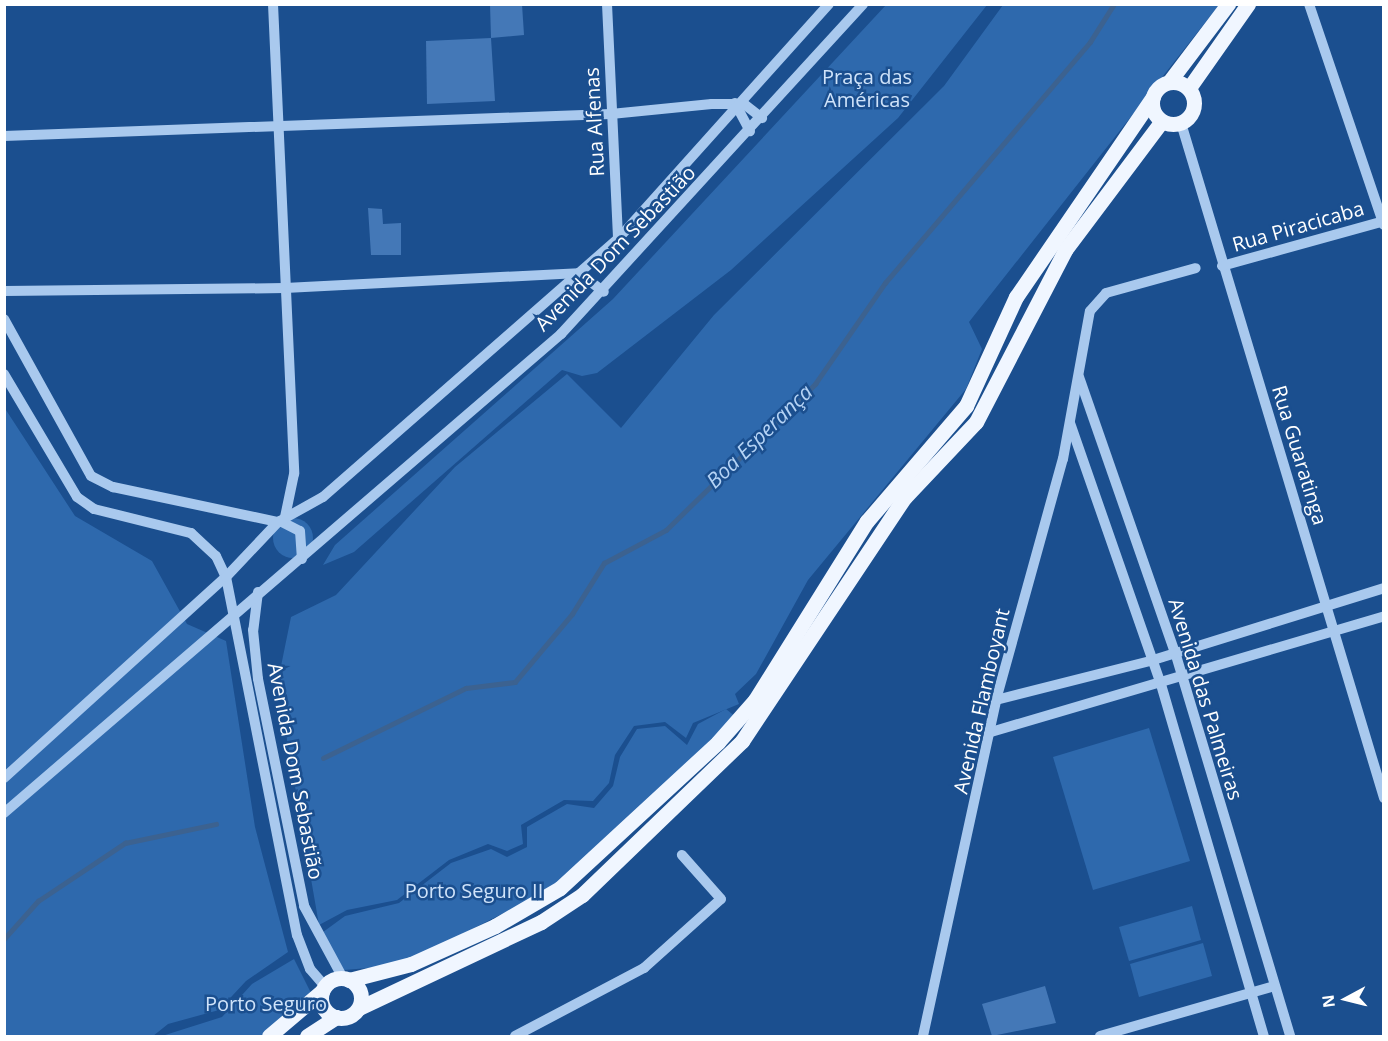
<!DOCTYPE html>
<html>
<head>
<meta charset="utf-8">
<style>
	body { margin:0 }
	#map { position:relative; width:1388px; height:1041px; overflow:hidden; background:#1b4f8f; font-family:"Open Sans",sans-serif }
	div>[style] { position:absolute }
	.green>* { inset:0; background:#2e69ad }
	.round { border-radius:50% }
	.stream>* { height:4.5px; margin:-2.25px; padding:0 2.25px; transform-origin:2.25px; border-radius:2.25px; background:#3c6290 }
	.building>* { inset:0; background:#4478b7 }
	.minor>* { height:10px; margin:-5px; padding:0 5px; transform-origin:5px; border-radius:5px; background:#a9c9ee }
	.major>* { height:15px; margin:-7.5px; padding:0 7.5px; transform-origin:7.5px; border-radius:7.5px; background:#f0f6ff }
	.major>.ring { margin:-7.5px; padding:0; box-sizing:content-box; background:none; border:15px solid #f0f6ff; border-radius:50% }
	span { translate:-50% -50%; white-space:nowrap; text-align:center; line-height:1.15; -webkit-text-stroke:5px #1b4f8f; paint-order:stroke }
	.park-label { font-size:20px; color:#cfe3fa }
	.street-label { font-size:20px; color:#fff }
	.water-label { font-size:21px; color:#b5d3f5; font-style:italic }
	.frame { position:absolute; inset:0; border:6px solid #fff; pointer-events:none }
	.north { position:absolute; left:1316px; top:969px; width:60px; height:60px; -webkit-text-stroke:4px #1b4f8f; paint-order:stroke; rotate:263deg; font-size:16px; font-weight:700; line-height:24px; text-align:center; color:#fff }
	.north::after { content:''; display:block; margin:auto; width:21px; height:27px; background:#fff; clip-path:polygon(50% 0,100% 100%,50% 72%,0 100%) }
</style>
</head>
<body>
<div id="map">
	<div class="green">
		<div style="clip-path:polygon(886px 5px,987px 5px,898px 118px,731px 270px,597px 373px,582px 376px,562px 370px,354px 552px,323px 565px,335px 545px,613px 299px)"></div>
		<div style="clip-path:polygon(1003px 5px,1219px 5px,969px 322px,982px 349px,966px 389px,808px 580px,756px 674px,735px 694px,739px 704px,693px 723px,686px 738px,665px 722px,634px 726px,615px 755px,609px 783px,593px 801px,564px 800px,521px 825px,523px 844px,507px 851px,488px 844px,449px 860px,397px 900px,347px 910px,319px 925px,287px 740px,280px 671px,291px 617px,336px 595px,455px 467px,567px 374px,621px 428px,714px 315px,944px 86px)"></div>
		<div style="clip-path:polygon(4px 407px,75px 516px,152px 561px,187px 624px,226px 641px,255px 827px,288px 952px,246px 981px,219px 1010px,168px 1024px,153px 1036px,5px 1036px)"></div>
		<div class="round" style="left:273px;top:518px;width:40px;height:40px"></div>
		<div style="clip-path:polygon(726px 709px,737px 718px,557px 884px,531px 899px,411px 960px,381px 967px,344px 970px,319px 935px,345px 916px,399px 903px,451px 863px,491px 849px,507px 857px,527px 847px,527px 827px,567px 804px,594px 808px,613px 786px,620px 757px,637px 729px,665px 726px,687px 745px,698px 724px)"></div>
		<div style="clip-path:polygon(1149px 728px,1190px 861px,1093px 890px,1053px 757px)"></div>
		<div style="clip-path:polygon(1192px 906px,1201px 940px,1129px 961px,1119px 927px)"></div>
		<div style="clip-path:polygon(1203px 943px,1212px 976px,1139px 997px,1130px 964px)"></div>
		<div style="clip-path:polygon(294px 959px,312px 995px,262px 1036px,162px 1036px,222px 1017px,252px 984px)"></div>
	</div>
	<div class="stream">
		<div style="left:323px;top:758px;width:159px;rotate:-26.1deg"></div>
		<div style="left:466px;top:688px;width:49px;rotate:-7deg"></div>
		<div style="left:515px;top:682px;width:89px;rotate:-50deg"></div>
		<div style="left:572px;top:614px;width:60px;rotate:-57.9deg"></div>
		<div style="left:604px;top:563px;width:70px;rotate:-28deg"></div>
		<div style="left:666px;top:530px;width:209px;rotate:-44.4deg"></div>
		<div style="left:815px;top:384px;width:123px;rotate:-55.3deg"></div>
		<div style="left:885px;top:283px;width:316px;rotate:-49.6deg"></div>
		<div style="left:1090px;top:42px;width:45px;rotate:-57.7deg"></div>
		<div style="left:4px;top:939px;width:51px;rotate:-48.2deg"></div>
		<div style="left:38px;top:901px;width:105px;rotate:-33.7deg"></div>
		<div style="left:125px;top:843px;width:93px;rotate:-11.8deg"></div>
	</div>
	<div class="building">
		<div style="clip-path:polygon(490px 4px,522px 4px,524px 35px,491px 38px)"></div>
		<div style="clip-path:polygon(491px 38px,495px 101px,427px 104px,426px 41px)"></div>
		<div style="clip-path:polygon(368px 208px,382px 209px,383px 224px,401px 223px,401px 255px,371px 255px)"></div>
		<div style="clip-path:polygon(1045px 986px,1056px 1023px,992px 1036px,982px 1004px)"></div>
	</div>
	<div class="minor">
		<div style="left:273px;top:4px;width:470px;rotate:87.4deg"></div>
		<div style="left:294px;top:474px;width:44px;rotate:101.8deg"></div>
		<div style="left:607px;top:4px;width:235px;rotate:87.3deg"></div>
		<div style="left:1309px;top:4px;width:233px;rotate:71.3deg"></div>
		<div style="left:735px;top:103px;width:32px;rotate:62deg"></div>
		<div style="left:1181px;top:123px;width:705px;rotate:73.26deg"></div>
		<div style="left:4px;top:136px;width:607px;rotate:-2.08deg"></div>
		<div style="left:611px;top:114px;width:101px;rotate:-5.7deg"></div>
		<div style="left:712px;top:104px;width:32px"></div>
		<div style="left:744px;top:104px;width:23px;rotate:38deg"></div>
		<div style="left:1222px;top:266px;width:168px;rotate:-15.5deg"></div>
		<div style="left:4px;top:291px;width:281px;rotate:-0.6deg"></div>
		<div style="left:285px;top:288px;width:294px;rotate:-2.9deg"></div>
		<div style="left:579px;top:273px;width:31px;rotate:37deg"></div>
		<div style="left:4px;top:319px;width:179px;rotate:61deg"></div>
		<div style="left:91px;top:476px;width:25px;rotate:27deg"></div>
		<div style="left:113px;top:487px;width:169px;rotate:12deg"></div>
		<div style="left:4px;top:374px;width:143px;rotate:59.3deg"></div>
		<div style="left:77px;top:497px;width:21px;rotate:35deg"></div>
		<div style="left:94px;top:509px;width:100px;rotate:13.9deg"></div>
		<div style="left:191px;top:533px;width:34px;rotate:43deg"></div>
		<div style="left:216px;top:556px;width:23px;rotate:65deg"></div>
		<div style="left:226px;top:577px;width:365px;rotate:78.8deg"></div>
		<div style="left:297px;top:935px;width:36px;rotate:69deg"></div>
		<div style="left:310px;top:969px;width:23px;rotate:49deg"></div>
		<div style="left:1079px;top:377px;width:291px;rotate:70.8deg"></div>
		<div style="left:1175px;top:652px;width:401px;rotate:73.3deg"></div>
		<div style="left:1070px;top:423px;width:273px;rotate:70.8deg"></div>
		<div style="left:1160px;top:681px;width:370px;rotate:73.7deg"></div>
		<div style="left:280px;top:521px;width:22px;rotate:27deg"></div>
		<div style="left:300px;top:531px;width:28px;rotate:86deg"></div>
		<div style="left:258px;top:592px;width:38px;rotate:97deg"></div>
		<div style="left:253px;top:630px;width:49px;rotate:84.2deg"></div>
		<div style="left:258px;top:679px;width:232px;rotate:78.5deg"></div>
		<div style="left:304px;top:906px;width:82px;rotate:61.6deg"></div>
		<div style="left:996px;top:700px;width:159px;rotate:-14.2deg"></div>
		<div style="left:1150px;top:661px;width:245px;rotate:-17.3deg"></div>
		<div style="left:991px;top:732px;width:410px;rotate:-16.4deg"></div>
		<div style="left:4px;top:778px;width:299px;rotate:-42.2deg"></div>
		<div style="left:226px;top:577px;width:76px;rotate:-46.6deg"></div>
		<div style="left:278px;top:522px;width:51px;rotate:-29.1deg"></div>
		<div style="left:323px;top:497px;width:392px;rotate:-41.2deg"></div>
		<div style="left:618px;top:239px;width:316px;rotate:-48.1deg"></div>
		<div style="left:4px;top:813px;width:735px;rotate:-40.69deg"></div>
		<div style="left:561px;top:334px;width:447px;rotate:-47.5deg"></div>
		<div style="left:515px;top:1036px;width:146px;rotate:-27.8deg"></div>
		<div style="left:644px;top:968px;width:103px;rotate:-41.9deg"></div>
		<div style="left:721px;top:899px;width:59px;rotate:-131.6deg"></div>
		<div style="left:923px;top:1036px;width:344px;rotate:-77.7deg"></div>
		<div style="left:996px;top:700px;width:250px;rotate:-74.5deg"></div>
		<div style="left:1063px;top:459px;width:150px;rotate:-79.7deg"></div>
		<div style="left:1090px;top:311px;width:24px;rotate:-48deg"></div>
		<div style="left:1106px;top:293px;width:93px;rotate:-15.5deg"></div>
		<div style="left:1100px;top:1036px;width:181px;rotate:-16deg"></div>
	</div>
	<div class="major">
		<div class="ring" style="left:1152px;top:82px;width:27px;height:27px"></div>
		<div style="left:1169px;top:82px;width:98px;rotate:-52.9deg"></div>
		<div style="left:1189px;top:88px;width:103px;rotate:-54.9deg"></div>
		<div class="ring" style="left:321px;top:978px;width:25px;height:25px"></div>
		<div style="left:349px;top:980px;width:64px;rotate:-14.5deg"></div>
		<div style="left:411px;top:964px;width:92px;rotate:-24.3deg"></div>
		<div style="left:495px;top:926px;width:75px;rotate:-30.3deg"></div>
		<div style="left:560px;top:888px;width:215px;rotate:-42.7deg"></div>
		<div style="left:718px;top:742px;width:56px;rotate:-48.6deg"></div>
		<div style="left:755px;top:700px;width:211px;rotate:-58deg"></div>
		<div style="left:867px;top:521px;width:152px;rotate:-49.3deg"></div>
		<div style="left:966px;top:406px;width:120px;rotate:-65.4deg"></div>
		<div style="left:1016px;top:297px;width:242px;rotate:-55.6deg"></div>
		<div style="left:359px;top:1008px;width:201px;rotate:-25.3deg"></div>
		<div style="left:541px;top:922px;width:49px;rotate:-33.4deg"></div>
		<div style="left:582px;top:895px;width:222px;rotate:-43.9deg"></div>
		<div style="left:742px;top:741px;width:293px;rotate:-56.3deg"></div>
		<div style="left:905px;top:497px;width:103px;rotate:-46.6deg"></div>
		<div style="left:976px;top:422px;width:194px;rotate:-62.6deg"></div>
		<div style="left:1065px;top:250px;width:161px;rotate:-53.1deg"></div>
		<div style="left:269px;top:1036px;width:70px;rotate:-40.3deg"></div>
		<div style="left:307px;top:1036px;width:35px;rotate:-33deg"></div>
	</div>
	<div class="park-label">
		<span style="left:867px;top:88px">Praça das<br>Américas</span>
		<span style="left:474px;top:890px">Porto Seguro II</span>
		<span style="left:266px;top:1003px">Porto Seguro</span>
	</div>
	<div class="street-label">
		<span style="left:594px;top:122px;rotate:-93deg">Rua Alfenas</span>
		<span style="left:1298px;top:226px;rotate:-16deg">Rua Piracicaba</span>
		<span style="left:615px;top:248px;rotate:-46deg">Avenida Dom Sebastião</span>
		<span style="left:1300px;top:455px;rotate:73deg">Rua Guaratinga</span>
		<span style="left:1206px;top:699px;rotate:73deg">Avenida das Palmeiras</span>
		<span style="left:981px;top:701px;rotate:-77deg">Avenida Flamboyant</span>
		<span style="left:296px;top:771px;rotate:79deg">Avenida Dom Sebastião</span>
	</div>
	<div class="water-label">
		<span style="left:759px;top:436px;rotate:-44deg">Boa Esperança</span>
	</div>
	<div class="frame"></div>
	<div class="north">N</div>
</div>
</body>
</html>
